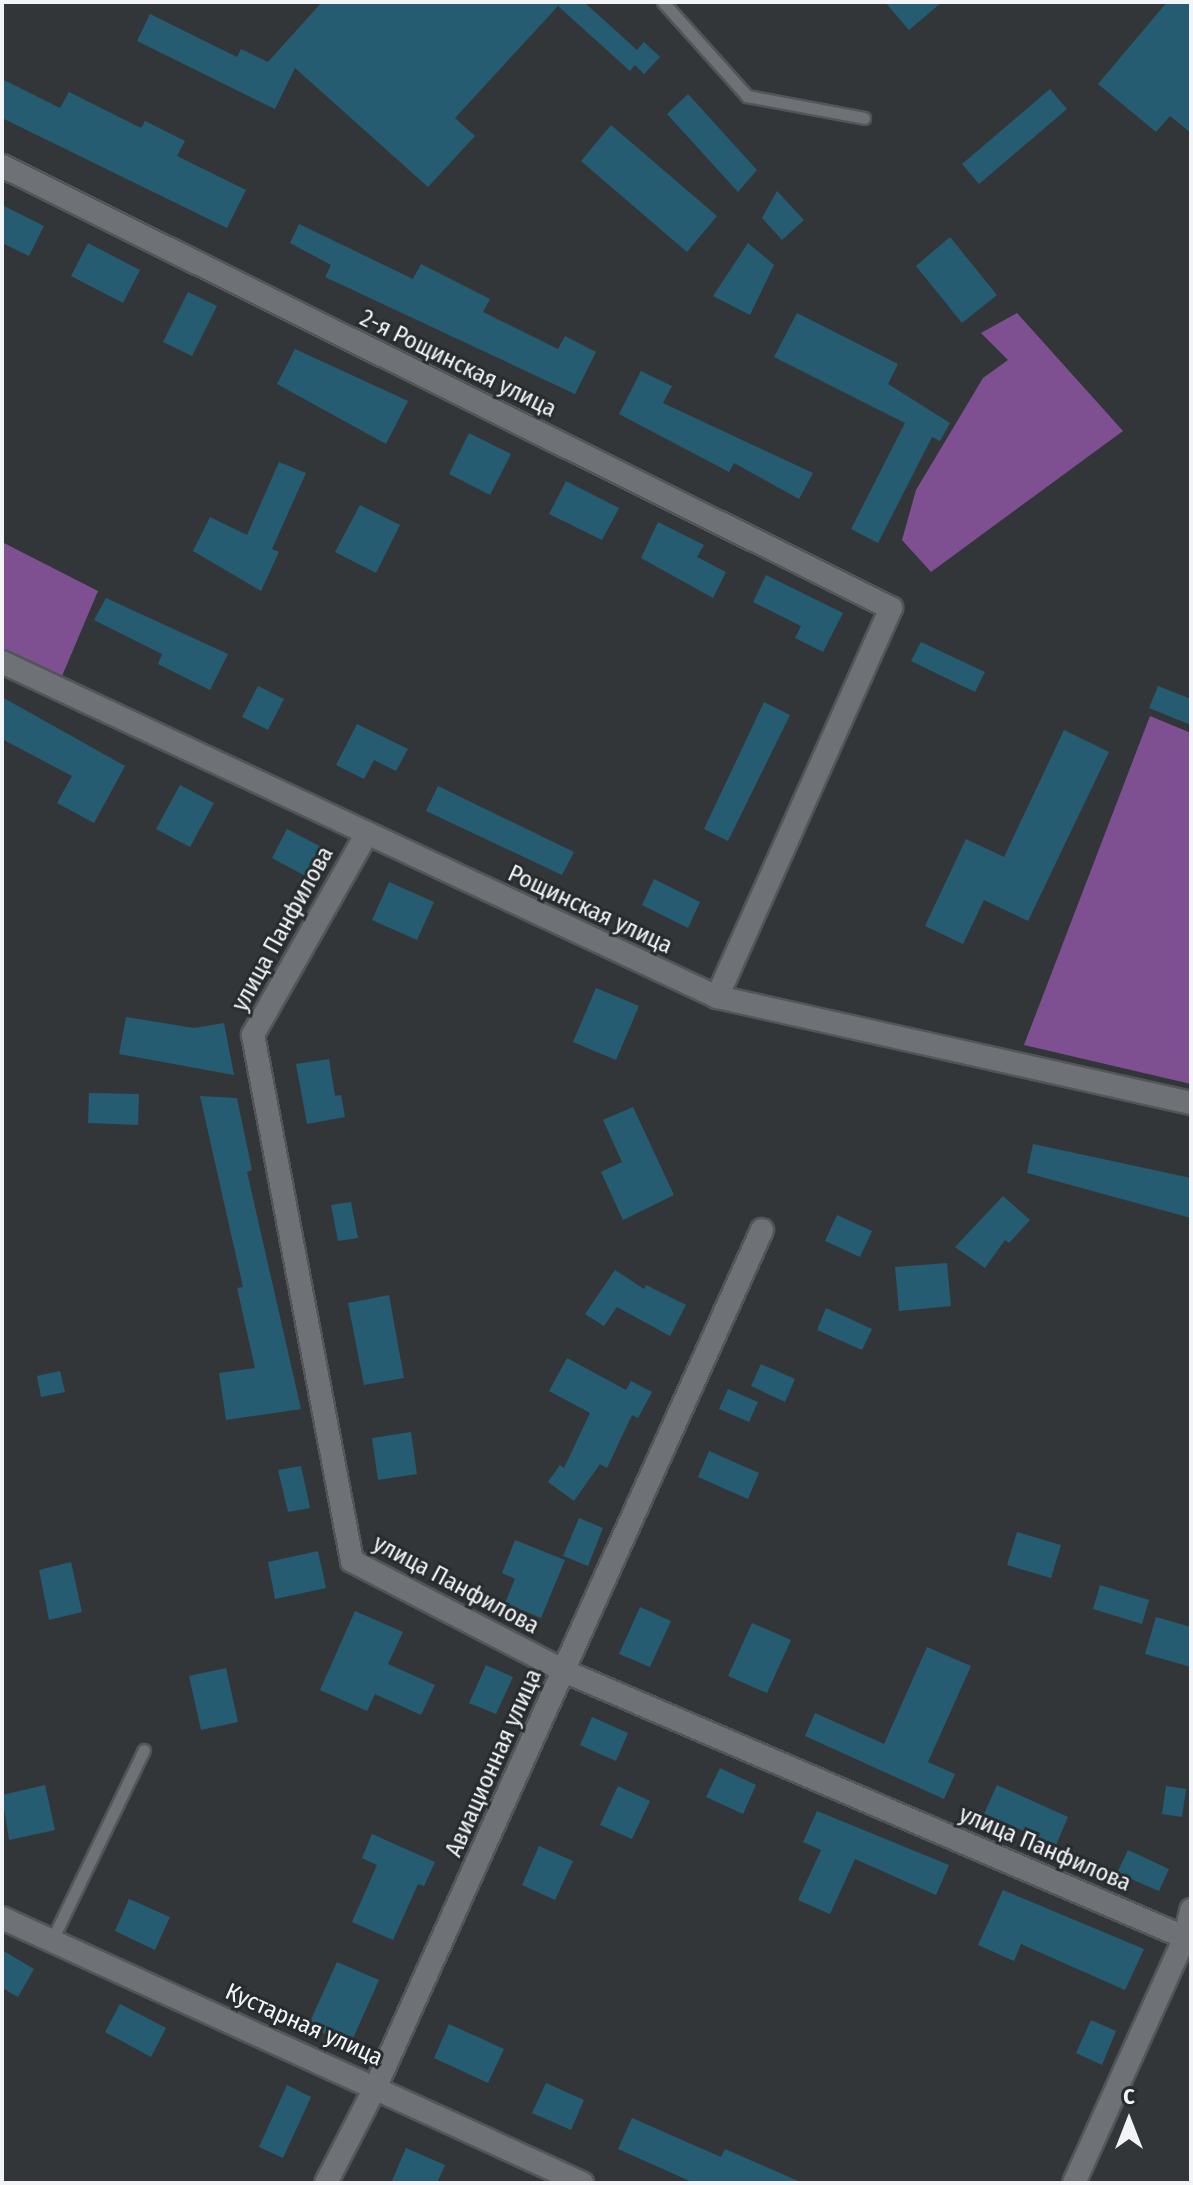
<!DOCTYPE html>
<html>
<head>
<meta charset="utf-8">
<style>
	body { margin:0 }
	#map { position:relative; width:1193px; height:2185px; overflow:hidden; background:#333639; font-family:"Fira Sans Condensed",sans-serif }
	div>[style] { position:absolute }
	.forest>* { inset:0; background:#7e5092 }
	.building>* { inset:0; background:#255c72 }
	.roads { filter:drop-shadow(2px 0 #535559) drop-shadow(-2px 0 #535559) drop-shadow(0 2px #535559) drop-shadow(0 -2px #535559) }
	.service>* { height:11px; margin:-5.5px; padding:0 5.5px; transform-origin:5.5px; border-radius:5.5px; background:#6e7175 }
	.minor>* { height:22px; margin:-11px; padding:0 11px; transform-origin:11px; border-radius:11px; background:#6e7175 }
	span { translate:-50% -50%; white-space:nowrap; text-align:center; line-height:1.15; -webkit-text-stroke:6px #292c2f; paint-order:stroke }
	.street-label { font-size:24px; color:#f2f4f7 }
	.frame { position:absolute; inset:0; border:4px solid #f2f4f7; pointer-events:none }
	.north { position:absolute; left:1089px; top:2081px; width:80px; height:80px; -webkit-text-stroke:6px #292c2f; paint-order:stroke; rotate:0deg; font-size:22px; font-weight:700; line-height:32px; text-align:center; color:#f2f4f7 }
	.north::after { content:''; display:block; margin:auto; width:28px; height:36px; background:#f2f4f7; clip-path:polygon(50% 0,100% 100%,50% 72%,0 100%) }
</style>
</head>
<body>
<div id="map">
	<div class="forest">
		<div style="clip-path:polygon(1017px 313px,1123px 431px,931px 572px,902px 540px,916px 490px,983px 378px,1008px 360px,981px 333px)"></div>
		<div style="clip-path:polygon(2px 542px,98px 591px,51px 702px,58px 678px,2px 649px)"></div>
		<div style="clip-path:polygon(1150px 716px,1191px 733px,1191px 1084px,1024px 1045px)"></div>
	</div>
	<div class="building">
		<div style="clip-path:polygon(322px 2px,584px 2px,637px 50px,644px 42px,660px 57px,644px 74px,635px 65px,630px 71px,558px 6px,455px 118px,475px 136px,428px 187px,295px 68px,275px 109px,137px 41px,150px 14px,237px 57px,241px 49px,268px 62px)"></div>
		<div style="clip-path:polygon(885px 2px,942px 2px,909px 30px)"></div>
		<div style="clip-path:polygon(1167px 2px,1191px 2px,1191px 133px,1170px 116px,1156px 132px,1098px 84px)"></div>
		<div style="clip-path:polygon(2px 79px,60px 108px,69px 92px,141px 128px,145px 121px,185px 141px,177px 156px,246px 190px,227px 228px,2px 118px)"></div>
		<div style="clip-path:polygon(1050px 89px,1067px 109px,979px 184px,962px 164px)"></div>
		<div style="clip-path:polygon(688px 94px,757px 170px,738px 192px,667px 114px)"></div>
		<div style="clip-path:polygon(611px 125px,717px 216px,687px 252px,581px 161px)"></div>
		<div style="clip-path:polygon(777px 191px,804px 220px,782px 240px,762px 218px)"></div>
		<div style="clip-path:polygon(2px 205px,44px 226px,29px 256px,2px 243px)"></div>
		<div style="clip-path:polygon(299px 224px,413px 279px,421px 264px,490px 299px,483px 312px,558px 349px,565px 336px,596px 352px,575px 394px,325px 277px,331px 265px,290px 243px)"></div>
		<div style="clip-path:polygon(950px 237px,997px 295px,962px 323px,916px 266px)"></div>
		<div style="clip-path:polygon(88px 243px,140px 270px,123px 303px,71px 276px)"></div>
		<div style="clip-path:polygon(748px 243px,774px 265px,750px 315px,713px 296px)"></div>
		<div style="clip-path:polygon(188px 292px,217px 306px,192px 356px,163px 342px)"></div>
		<div style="clip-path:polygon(797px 313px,898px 364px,888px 384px,950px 423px,940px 441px,932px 437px,878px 543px,851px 529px,905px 423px,774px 357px)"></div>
		<div style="clip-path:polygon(295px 349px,408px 401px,386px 444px,277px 384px)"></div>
		<div style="clip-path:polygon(641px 371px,672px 386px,663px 403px,813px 473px,799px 499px,734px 463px,729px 472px,619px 414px)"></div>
		<div style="clip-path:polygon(469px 433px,511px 454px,490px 495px,449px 474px)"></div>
		<div style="clip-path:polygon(279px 462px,306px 473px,272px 549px,279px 552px,261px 591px,193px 551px,210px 517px,247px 535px)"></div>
		<div style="clip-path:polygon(566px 481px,619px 508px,602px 540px,549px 514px)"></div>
		<div style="clip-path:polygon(360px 505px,400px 525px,376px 573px,335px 552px)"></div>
		<div style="clip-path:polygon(658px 522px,704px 545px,697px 557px,726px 572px,713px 598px,641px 558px)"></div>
		<div style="clip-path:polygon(766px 575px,843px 613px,823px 652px,795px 638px,801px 626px,753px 602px)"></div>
		<div style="clip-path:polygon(106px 598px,228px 654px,210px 690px,158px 664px,162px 654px,94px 620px)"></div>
		<div style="clip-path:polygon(921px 642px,985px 672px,975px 692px,911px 661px)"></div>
		<div style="clip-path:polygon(258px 686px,284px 699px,268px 730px,242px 717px)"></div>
		<div style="clip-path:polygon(1158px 686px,1191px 699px,1191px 725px,1149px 708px)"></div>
		<div style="clip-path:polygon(2px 697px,125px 766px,94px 823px,57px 803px,72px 776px,2px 739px)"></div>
		<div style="clip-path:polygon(764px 702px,790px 715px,728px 841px,704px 829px)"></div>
		<div style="clip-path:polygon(357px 724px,408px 749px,396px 771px,374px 760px,364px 779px,336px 765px)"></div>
		<div style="clip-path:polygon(1064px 730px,1109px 752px,1028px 921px,984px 900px,963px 944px,925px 926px,966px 839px,1004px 857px)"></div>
		<div style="clip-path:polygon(180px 785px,214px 803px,190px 847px,156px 829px)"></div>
		<div style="clip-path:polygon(438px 786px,574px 852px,562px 875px,426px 811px)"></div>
		<div style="clip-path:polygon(287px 829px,325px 849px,309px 878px,272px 858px)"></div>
		<div style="clip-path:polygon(654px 879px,700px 902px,688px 928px,642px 905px)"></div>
		<div style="clip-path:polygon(389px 882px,434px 902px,417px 940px,372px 920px)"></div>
		<div style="clip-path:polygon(596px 988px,639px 1006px,616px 1060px,573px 1042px)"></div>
		<div style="clip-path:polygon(126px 1017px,194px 1028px,224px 1023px,234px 1075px,119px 1054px)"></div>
		<div style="clip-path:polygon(329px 1059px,335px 1096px,341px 1095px,345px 1117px,307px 1124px,296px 1064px)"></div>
		<div style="clip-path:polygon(89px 1093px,139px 1094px,138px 1125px,88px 1123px)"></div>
		<div style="clip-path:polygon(200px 1096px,237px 1098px,252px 1170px,247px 1172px,301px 1409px,226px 1420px,219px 1373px,255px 1368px,237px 1288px,243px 1287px)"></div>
		<div style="clip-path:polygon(633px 1107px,674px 1195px,623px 1220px,601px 1172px,622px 1162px,603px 1120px)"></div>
		<div style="clip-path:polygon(1033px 1144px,1191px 1178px,1191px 1218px,1027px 1173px)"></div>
		<div style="clip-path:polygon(1003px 1196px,1030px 1220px,1009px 1243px,1005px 1240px,985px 1268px,955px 1247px)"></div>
		<div style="clip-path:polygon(351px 1202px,358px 1238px,338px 1241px,331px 1205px)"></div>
		<div style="clip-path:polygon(837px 1215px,872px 1231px,860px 1257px,825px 1241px)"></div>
		<div style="clip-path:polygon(947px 1263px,951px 1306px,899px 1311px,895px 1267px)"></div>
		<div style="clip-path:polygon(615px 1270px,644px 1289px,646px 1285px,686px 1305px,670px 1336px,617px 1307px,604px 1326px,585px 1314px)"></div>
		<div style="clip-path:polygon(389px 1295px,404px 1378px,364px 1385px,348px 1303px)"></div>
		<div style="clip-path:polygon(826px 1308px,872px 1329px,862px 1350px,817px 1330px)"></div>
		<div style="clip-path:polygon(567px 1358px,626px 1390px,631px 1381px,652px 1392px,638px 1418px,632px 1415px,607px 1468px,600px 1464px,574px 1501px,548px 1482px,560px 1465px,564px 1468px,590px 1413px,549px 1391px)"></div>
		<div style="clip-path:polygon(761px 1364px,795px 1379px,785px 1402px,751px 1386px)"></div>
		<div style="clip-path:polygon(60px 1371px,65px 1392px,41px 1397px,37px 1376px)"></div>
		<div style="clip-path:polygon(728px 1389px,758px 1402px,749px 1422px,719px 1409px)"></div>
		<div style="clip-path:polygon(411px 1432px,417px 1474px,378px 1480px,372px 1438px)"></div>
		<div style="clip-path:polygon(709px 1451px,759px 1473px,748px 1499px,698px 1477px)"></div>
		<div style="clip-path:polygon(301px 1466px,310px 1508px,288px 1512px,278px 1470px)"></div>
		<div style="clip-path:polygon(579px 1518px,603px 1528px,588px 1566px,563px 1556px)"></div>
		<div style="clip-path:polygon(1017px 1532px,1061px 1545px,1051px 1578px,1007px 1565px)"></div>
		<div style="clip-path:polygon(515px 1540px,565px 1560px,541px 1618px,505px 1603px,515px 1579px,502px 1573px)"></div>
		<div style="clip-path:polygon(318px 1551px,326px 1588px,275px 1599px,268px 1562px)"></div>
		<div style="clip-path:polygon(71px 1562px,82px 1612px,49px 1620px,39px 1570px)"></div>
		<div style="clip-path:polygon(1100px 1585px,1149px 1600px,1142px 1624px,1093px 1609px)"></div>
		<div style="clip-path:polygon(640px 1607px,671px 1621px,650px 1667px,619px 1654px)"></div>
		<div style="clip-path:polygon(355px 1611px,403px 1632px,388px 1664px,435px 1685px,421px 1715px,375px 1694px,367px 1711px,320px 1690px)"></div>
		<div style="clip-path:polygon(1156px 1617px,1191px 1627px,1191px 1667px,1145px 1654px)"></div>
		<div style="clip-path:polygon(752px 1623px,791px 1640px,767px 1693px,728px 1676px)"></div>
		<div style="clip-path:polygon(927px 1647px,971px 1666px,928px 1762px,955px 1774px,944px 1799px,805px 1736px,815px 1713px,884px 1744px)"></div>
		<div style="clip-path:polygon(486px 1665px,513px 1677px,496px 1714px,469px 1703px)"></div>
		<div style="clip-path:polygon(226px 1668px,238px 1722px,201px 1730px,189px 1676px)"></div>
		<div style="clip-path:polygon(592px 1717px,628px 1733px,616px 1761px,580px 1745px)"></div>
		<div style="clip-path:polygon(720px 1768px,756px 1785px,743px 1814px,706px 1797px)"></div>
		<div style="clip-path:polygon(45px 1785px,55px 1830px,9px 1840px,2px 1795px)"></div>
		<div style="clip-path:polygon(997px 1785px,1068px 1817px,1056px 1845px,984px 1814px)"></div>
		<div style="clip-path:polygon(618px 1786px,650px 1801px,632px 1839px,600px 1825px)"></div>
		<div style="clip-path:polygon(1166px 1786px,1186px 1789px,1182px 1817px,1162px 1814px)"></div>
		<div style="clip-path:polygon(817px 1811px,949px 1865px,936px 1895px,855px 1859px,830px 1914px,798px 1900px,821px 1850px,803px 1842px)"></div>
		<div style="clip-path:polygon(372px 1834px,435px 1862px,424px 1886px,418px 1884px,393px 1940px,352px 1922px,377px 1865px,362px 1858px)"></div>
		<div style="clip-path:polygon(539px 1846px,573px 1861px,555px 1900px,522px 1885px)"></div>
		<div style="clip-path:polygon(1128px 1850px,1169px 1869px,1159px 1891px,1117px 1873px)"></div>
		<div style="clip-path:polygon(1003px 1890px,1144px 1949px,1125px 1990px,1021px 1944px,1014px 1961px,978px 1945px)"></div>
		<div style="clip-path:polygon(129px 1899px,170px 1917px,155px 1950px,115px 1931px)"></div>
		<div style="clip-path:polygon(2px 1950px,34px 1969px,18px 1997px,2px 1988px)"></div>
		<div style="clip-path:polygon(337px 1962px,379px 1980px,350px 2045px,308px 2026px)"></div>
		<div style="clip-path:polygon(120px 2004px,166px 2028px,151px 2057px,105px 2032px)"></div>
		<div style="clip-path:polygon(1091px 2020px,1116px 2031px,1102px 2065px,1076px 2053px)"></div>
		<div style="clip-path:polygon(449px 2024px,504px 2049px,488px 2083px,434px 2058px)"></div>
		<div style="clip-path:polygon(546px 2083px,584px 2100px,571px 2130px,532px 2113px)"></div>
		<div style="clip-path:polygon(287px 2085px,311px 2097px,283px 2158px,259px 2147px)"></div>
		<div style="clip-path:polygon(632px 2118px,721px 2157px,725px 2149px,803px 2183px,694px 2183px,618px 2149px)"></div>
		<div style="clip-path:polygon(406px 2148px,445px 2165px,437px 2183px,391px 2183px)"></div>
	</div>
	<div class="roads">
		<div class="service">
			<div style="left:663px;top:2px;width:126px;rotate:48.2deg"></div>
			<div style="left:747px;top:96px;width:119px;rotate:10.6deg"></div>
			<div style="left:52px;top:1940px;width:211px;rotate:-64.2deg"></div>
		</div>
		<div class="minor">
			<div style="left:2px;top:166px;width:993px;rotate:26.44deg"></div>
			<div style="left:891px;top:608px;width:426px;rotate:114.1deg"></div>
			<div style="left:2px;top:662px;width:790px;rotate:25.1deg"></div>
			<div style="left:717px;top:997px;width:486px;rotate:12.6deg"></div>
			<div style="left:366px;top:835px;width:230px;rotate:119.5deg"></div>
			<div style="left:253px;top:1035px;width:535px;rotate:79.34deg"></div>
			<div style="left:352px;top:1561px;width:239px;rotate:27.4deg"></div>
			<div style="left:564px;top:1671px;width:682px;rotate:23.22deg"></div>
			<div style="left:2px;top:1918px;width:638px;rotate:24.56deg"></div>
			<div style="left:326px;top:2183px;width:109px;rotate:-62.7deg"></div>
			<div style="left:376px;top:2086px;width:939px;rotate:-65.73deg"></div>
			<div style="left:1074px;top:2183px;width:270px;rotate:-65.7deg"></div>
			<div style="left:1185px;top:1937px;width:28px;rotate:-77deg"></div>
		</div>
	</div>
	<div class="street-label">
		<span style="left:458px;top:364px;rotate:26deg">2-я Рощинская улица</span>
		<span style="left:590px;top:910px;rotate:25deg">Рощинская улица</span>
		<span style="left:283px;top:929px;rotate:-61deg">улица Панфилова</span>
		<span style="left:456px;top:1585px;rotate:28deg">улица Панфилова</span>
		<span style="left:494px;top:1763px;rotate:-66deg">Авиационная улица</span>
		<span style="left:1045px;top:1849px;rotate:23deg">улица Панфилова</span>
		<span style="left:304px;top:2025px;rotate:24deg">Кустарная улица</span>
	</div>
	<div class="frame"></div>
	<div class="north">С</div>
</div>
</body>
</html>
